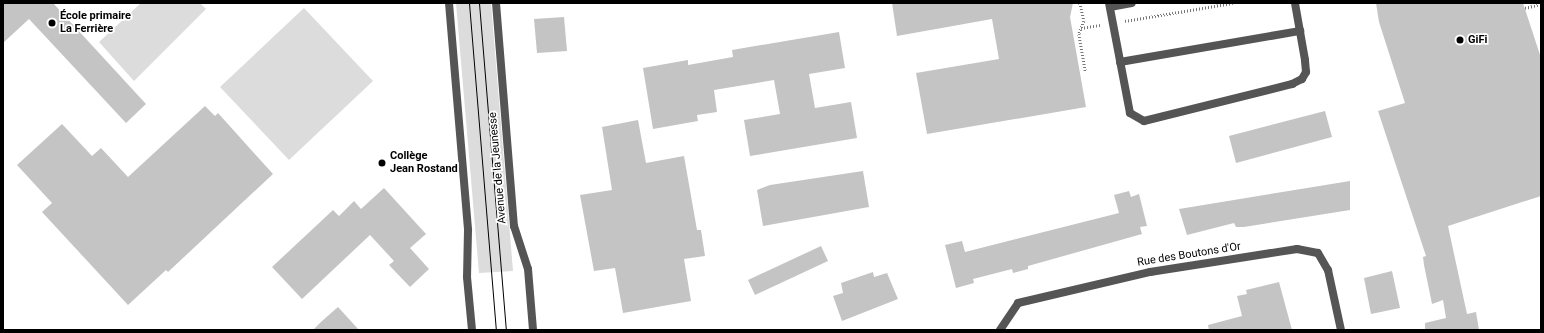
<!DOCTYPE html>
<html>
<head>
<meta charset="utf-8">
<style>
	body { margin:0 }
	#map { position:relative; width:1544px; height:333px; overflow:hidden; background:#fff; font-family:Roboto,sans-serif }
	div>[style] { position:absolute }
	.green>* { inset:0; background:#dcdcdc }
	.building>* { inset:0; background:#c4c4c4 }
	.path>* { height:2.5px; margin-top:-1.25px; transform-origin:0; background:repeating-linear-gradient(90deg,#777 0 1px,transparent 0 3px) }
	.service>* { height:8px; margin:-4px; padding:0 4px; transform-origin:4px; border-radius:4px; background:#555 }
	.minor>* { height:8px; margin:-4px; padding:0 4px; transform-origin:4px; border-radius:4px; background:#555 }
	.tram>* { height:1px; margin:-0.5px; padding:0 0.5px; transform-origin:0.5px; border-radius:0.5px; background:#000 }
	.dots>* { width:11px; height:11px; translate:-50% -50%; box-sizing:border-box; border:2px solid #fff; border-radius:50% }
	span { translate:-50% -50%; white-space:nowrap; text-align:center; line-height:1.15; -webkit-text-stroke:3.5px #fff; paint-order:stroke }
	.poi-label { font-size:11px; color:#000; font-weight:700 }
	.left { translate:0 -50%; text-align:left }
	.street-label { font-size:11px; color:#000 }
	.frame { position:absolute; inset:0; border:4px solid #000; pointer-events:none }
</style>
</head>
<body>
<div id="map">
	<div class="green">
		<div style="clip-path:polygon(141px 3px,200px 3px,206px 9px,134px 81px,99px 42px)"></div>
		<div style="clip-path:polygon(456px 3px,491px 3px,513px 271px,479px 273px)"></div>
		<div style="clip-path:polygon(304px 8px,373px 81px,289px 160px,220px 87px)"></div>
	</div>
	<div class="building">
		<div style="clip-path:polygon(3px 3px,53px 3px,146px 104px,126px 123px,29px 19px,3px 43px)"></div>
		<div style="clip-path:polygon(892px 3px,1073px 3px,1070px 17px,1086px 107px,927px 134px,916px 73px,999px 59px,992px 19px,897px 36px)"></div>
		<div style="clip-path:polygon(1376px 3px,1523px 3px,1541px 58px,1541px 196px,1448px 226px,1467px 314px,1476px 312px,1479px 330px,1425px 330px,1425px 323px,1446px 318px,1443px 300px,1432px 304px,1424px 265px,1423px 257px,1426px 256px,1378px 111px,1405px 103px,1379px 22px)"></div>
		<div style="clip-path:polygon(564px 17px,567px 51px,537px 53px,534px 19px)"></div>
		<div style="clip-path:polygon(839px 32px,845px 68px,809px 74px,815px 108px,851px 102px,857px 138px,750px 156px,744px 120px,780px 114px,774px 80px,714px 90px,717px 112px,697px 115px,698px 121px,653px 129px,643px 68px,688px 60px,688px 65px,733px 57px,732px 50px)"></div>
		<div style="clip-path:polygon(205px 106px,215px 116px,218px 113px,273px 174px,168px 272px,166px 270px,128px 305px,42px 212px,52px 203px,17px 165px,62px 124px,92px 156px,101px 148px,128px 177px)"></div>
		<div style="clip-path:polygon(1325px 111px,1332px 137px,1236px 163px,1229px 136px)"></div>
		<div style="clip-path:polygon(638px 120px,646px 163px,684px 156px,697px 230px,701px 230px,705px 256px,684px 259px,691px 301px,623px 313px,615px 268px,594px 271px,580px 195px,612px 190px,602px 127px)"></div>
		<div style="clip-path:polygon(863px 171px,869px 207px,763px 226px,757px 190px,770px 185px)"></div>
		<div style="clip-path:polygon(1350px 181px,1350px 210px,1244px 227px,1236px 227px,1234px 223px,1187px 235px,1179px 209px)"></div>
		<div style="clip-path:polygon(384px 188px,426px 234px,410px 248px,429px 269px,410px 287px,389px 265px,394px 261px,370px 235px,302px 299px,272px 267px,333px 210px,339px 216px,354px 201px,361px 209px)"></div>
		<div style="clip-path:polygon(1129px 191px,1131px 197px,1139px 194px,1147px 226px,1140px 227px,1142px 234px,1028px 266px,1028px 269px,1013px 273px,1012px 269px,973px 279px,974px 283px,956px 288px,945px 245px,962px 241px,965px 252px,1119px 213px,1114px 195px)"></div>
		<div style="clip-path:polygon(821px 246px,828px 261px,755px 295px,748px 280px)"></div>
		<div style="clip-path:polygon(1392px 271px,1400px 308px,1371px 314px,1364px 278px)"></div>
		<div style="clip-path:polygon(873px 272px,874px 277px,887px 273px,898px 299px,842px 321px,833px 296px,843px 293px,841px 283px)"></div>
		<div style="clip-path:polygon(1279px 282px,1292px 330px,1209px 330px,1208px 325px,1242px 316px,1237px 296px,1247px 294px,1246px 290px)"></div>
		<div style="clip-path:polygon(338px 307px,359px 330px,313px 330px,322px 321px)"></div>
	</div>
	<div class="path">
		<div style="left:1080px;top:3px;width:18px;rotate:77deg"></div>
		<div style="left:1084px;top:21px;width:14px;rotate:111deg"></div>
		<div style="left:1079px;top:34px;width:39px;rotate:80deg"></div>
		<div style="left:1525px;top:8px;width:16px;rotate:-14deg"></div>
		<div style="left:1125px;top:21px;width:109px;rotate:-9.5deg"></div>
		<div style="left:1081px;top:28px;width:20px;rotate:-9deg"></div>
	</div>
	<div class="service">
		<div style="left:1109px;top:3px;width:112px;rotate:79.2deg"></div>
		<div style="left:1130px;top:113px;width:16px;rotate:30deg"></div>
		<div style="left:1144px;top:121px;width:153px;rotate:-14deg"></div>
		<div style="left:1292px;top:84px;width:11px;rotate:-27deg"></div>
		<div style="left:1302px;top:79px;width:8px;rotate:-60deg"></div>
		<div style="left:1306px;top:72px;width:12px;rotate:-95deg"></div>
		<div style="left:1305px;top:60px;width:58px;rotate:-100deg"></div>
		<div style="left:1110px;top:7px;width:22px;rotate:-10deg"></div>
		<div style="left:1120px;top:62px;width:183px;rotate:-9.8deg"></div>
	</div>
	<div class="minor">
		<div style="left:449px;top:3px;width:228px;rotate:85.2deg"></div>
		<div style="left:468px;top:230px;width:47px;rotate:91.2deg"></div>
		<div style="left:467px;top:277px;width:53px;rotate:84.6deg"></div>
		<div style="left:496px;top:3px;width:224px;rotate:85.4deg"></div>
		<div style="left:514px;top:226px;width:45px;rotate:72deg"></div>
		<div style="left:528px;top:269px;width:61px;rotate:85.3deg"></div>
		<div style="left:1000px;top:330px;width:32px;rotate:-56deg"></div>
		<div style="left:1018px;top:303px;width:136px;rotate:-13.2deg"></div>
		<div style="left:1150px;top:272px;width:149px;rotate:-8.9deg"></div>
		<div style="left:1297px;top:249px;width:21px;rotate:11deg"></div>
		<div style="left:1318px;top:253px;width:20px;rotate:60deg"></div>
		<div style="left:1328px;top:270px;width:61px;rotate:77.8deg"></div>
	</div>
	<div class="tram">
		<div style="left:469px;top:3px;width:328px;rotate:85.3deg"></div>
		<div style="left:479px;top:3px;width:328px;rotate:85.3deg"></div>
	</div>
	<div class="dots">
		<div style="left:52px;top:23px;background:#000"></div>
		<div style="left:1460px;top:40px;background:#000"></div>
		<div style="left:382px;top:163px;background:#000"></div>
	</div>
	<div class="poi-label">
		<span class="left" style="left:60px;top:23px">École primaire<br>La Ferrière</span>
		<span class="left" style="left:1468px;top:40px">GiFi</span>
		<span class="left" style="left:390px;top:163px">Collège<br>Jean Rostand</span>
	</div>
	<div class="street-label">
		<span style="left:498px;top:168px;rotate:-95deg">Avenue de la Jeunesse</span>
		<span style="left:1189px;top:255px;rotate:-9deg">Rue des Boutons d'Or</span>
	</div>
	<div class="frame"></div>
</div>
</body>
</html>
